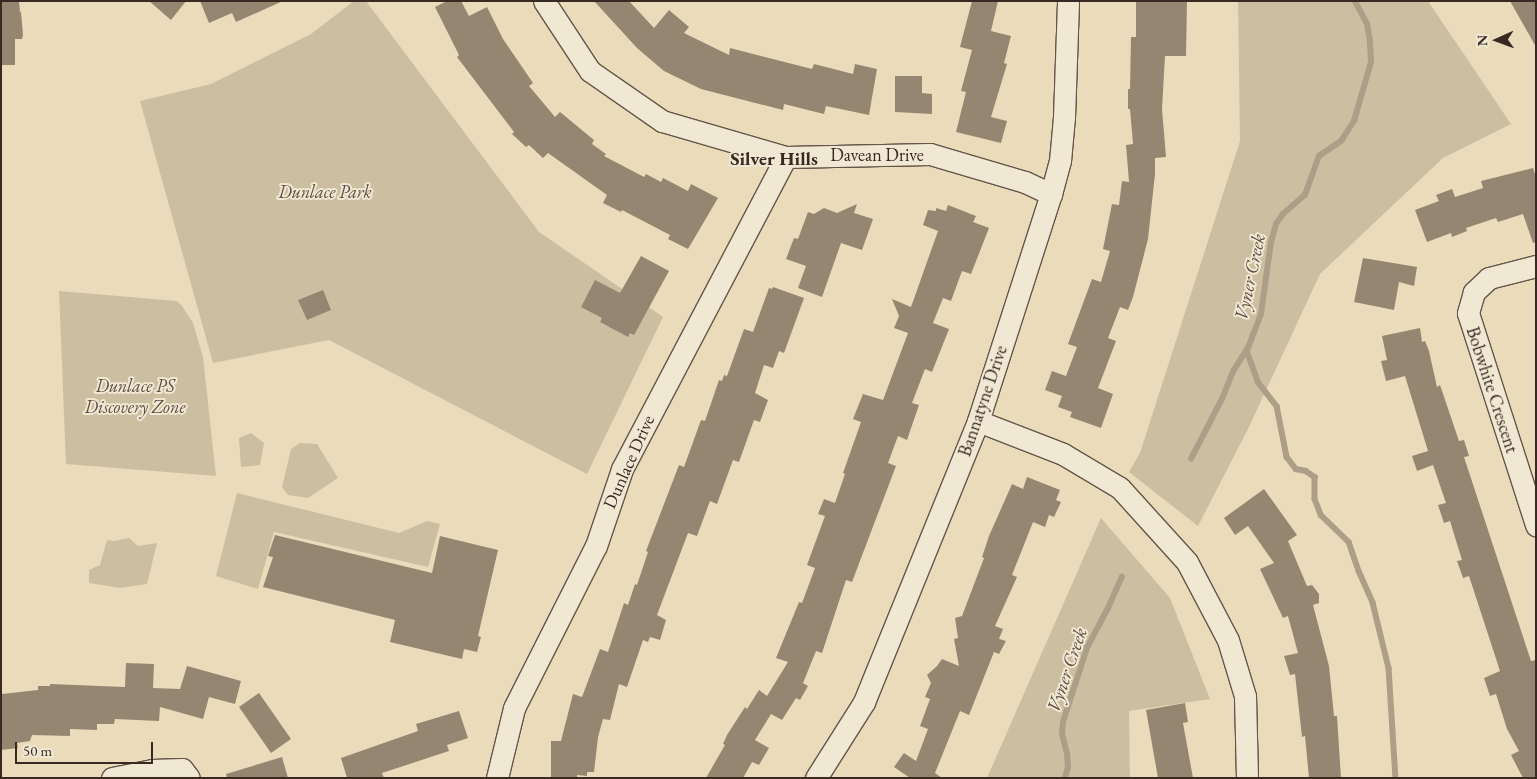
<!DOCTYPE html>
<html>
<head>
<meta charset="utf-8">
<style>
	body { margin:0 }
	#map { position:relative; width:1537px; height:779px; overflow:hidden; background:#eadcbb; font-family:"EB Garamond",serif }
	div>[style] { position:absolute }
	.green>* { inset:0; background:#ccbea1 }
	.stream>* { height:5.5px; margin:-2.75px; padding:0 2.75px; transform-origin:2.75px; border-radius:2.75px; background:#ad9f87 }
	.building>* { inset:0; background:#958672 }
	.roads { filter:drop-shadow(1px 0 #645649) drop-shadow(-1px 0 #645649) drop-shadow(0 1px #645649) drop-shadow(0 -1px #645649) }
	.street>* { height:21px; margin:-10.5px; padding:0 10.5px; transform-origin:10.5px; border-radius:10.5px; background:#f1e8d3 }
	span { translate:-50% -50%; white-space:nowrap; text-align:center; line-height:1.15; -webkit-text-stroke:4px #f1e8d3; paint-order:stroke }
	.street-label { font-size:18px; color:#382923 }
	.park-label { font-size:18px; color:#5d4e42; font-style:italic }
	.neighbourhood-label { font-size:19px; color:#382923; font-weight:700 }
	.water-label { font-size:19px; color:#5b4c41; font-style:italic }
	.frame { position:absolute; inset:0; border:2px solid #382923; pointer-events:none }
	.north { position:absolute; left:1472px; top:15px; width:50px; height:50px; -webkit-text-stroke:4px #f1e8d3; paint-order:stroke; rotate:268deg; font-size:14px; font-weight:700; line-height:20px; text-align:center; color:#382923 }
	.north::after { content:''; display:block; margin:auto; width:18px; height:22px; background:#382923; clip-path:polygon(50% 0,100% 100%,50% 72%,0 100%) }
	.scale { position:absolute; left:15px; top:742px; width:138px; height:22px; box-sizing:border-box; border:2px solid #382923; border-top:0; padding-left:6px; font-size:15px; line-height:18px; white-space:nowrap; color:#382923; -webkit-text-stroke:4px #f1e8d3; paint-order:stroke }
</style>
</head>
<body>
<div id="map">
	<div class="green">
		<div style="clip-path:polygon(354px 1px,366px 1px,539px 232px,663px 317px,587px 474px,329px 340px,213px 363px,140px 101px,211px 84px,311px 34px)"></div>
		<div style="clip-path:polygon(1238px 1px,1428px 1px,1511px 124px,1443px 158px,1320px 274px,1248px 429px,1198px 526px,1129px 472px,1140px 453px,1240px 141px)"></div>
		<div style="clip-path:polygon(59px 291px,177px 301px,182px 306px,193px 323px,203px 357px,216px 476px,66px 464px)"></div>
		<div style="clip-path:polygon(251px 433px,264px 443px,260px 465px,241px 467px,239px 438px)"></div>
		<div style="clip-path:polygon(300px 443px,317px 444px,338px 478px,308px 498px,288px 495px,282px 487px,291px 449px)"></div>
		<div style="clip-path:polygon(237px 493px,399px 533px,427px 521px,440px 524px,428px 567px,274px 532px,258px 589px,216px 576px)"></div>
		<div style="clip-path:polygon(1101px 518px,1170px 598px,1210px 699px,1129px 711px,1130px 778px,987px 778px)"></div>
		<div style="clip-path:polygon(129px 538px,138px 546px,157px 543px,147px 584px,120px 588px,89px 583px,89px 570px,100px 565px,107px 540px,114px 541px)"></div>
	</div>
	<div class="stream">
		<div style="left:1247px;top:351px;width:33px;rotate:70deg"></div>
		<div style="left:1258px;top:382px;width:31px;rotate:52deg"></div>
		<div style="left:1277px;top:406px;width:52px;rotate:78.9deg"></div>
		<div style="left:1287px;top:457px;width:15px;rotate:53deg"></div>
		<div style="left:1296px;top:469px;width:10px;rotate:11deg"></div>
		<div style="left:1306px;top:471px;width:11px;rotate:34deg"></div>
		<div style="left:1315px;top:477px;width:22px;rotate:90deg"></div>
		<div style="left:1315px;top:499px;width:17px;rotate:69deg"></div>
		<div style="left:1321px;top:515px;width:39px;rotate:44deg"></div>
		<div style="left:1349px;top:542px;width:31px;rotate:71deg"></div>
		<div style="left:1359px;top:571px;width:35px;rotate:66deg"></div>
		<div style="left:1373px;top:603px;width:67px;rotate:76.2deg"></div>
		<div style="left:1389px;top:668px;width:110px;rotate:86.4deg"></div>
		<div style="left:1191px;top:459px;width:68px;rotate:-62.7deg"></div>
		<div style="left:1222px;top:399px;width:31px;rotate:-68deg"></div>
		<div style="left:1234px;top:370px;width:26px;rotate:-58deg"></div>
		<div style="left:1248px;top:348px;width:36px;rotate:-69deg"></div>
		<div style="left:1261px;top:314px;width:73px;rotate:-82.1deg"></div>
		<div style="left:1271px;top:242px;width:19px;rotate:-74deg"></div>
		<div style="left:1276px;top:224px;width:12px;rotate:-55deg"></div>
		<div style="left:1283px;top:214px;width:29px;rotate:-41deg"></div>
		<div style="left:1305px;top:195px;width:41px;rotate:-70.3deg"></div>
		<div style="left:1319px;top:156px;width:27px;rotate:-34deg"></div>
		<div style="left:1341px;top:141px;width:24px;rotate:-57deg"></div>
		<div style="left:1354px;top:121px;width:61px;rotate:-73.9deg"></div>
		<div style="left:1371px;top:62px;width:21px;rotate:-93deg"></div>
		<div style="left:1370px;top:41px;width:17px;rotate:-100deg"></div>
		<div style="left:1367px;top:24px;width:26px;rotate:-118deg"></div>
		<div style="left:1065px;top:778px;width:11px;rotate:-75deg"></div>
		<div style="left:1068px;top:767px;width:13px;rotate:-94deg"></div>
		<div style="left:1067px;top:754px;width:21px;rotate:-104deg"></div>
		<div style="left:1062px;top:734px;width:12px;rotate:-85deg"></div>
		<div style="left:1063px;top:722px;width:78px;rotate:-72deg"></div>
		<div style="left:1087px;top:648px;width:45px;rotate:-62.3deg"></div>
		<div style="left:1108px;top:608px;width:34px;rotate:-66deg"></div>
	</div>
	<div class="building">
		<div style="clip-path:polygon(1px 1px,19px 1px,20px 12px,21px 12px,23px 35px,22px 39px,15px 39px,15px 65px,1px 65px)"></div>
		<div style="clip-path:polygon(149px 1px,186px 1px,171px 20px)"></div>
		<div style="clip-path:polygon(200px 1px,283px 1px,236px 22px,232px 13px,209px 23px)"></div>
		<div style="clip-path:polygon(447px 1px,461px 1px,469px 16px,487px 7px,503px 39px,533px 83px,529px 86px,555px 117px,560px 112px,594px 140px,592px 144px,606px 154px,604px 156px,644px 177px,646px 174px,661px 182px,663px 178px,688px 191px,691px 184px,718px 198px,688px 249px,668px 239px,670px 235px,622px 210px,621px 212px,603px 203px,607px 195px,548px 153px,543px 158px,529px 145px,526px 147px,512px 134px,514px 132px,457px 57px,459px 55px,435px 7px)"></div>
		<div style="clip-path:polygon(594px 1px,629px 1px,654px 28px,669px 10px,689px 27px,684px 33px,729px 55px,730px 48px,812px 69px,814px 64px,853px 74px,855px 64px,877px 69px,869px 115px,826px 106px,824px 114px,784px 104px,783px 110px,701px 89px,664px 71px,637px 48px)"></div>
		<div style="clip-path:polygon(972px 1px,998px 1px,991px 31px,1011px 36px,1004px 63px,1007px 64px,991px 117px,1007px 121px,1001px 143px,956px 132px,966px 92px,961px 91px,972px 50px,960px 47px)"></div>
		<div style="clip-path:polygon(1136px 1px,1187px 1px,1186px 56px,1165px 56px,1162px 109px,1166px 157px,1155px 158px,1155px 174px,1148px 239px,1133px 297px,1128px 310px,1120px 307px,1108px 338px,1116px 341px,1098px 388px,1113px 394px,1101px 428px,1070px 417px,1072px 412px,1058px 407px,1062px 396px,1045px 390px,1052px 371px,1066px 376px,1077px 347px,1068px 344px,1092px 279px,1101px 282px,1110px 251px,1103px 249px,1112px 204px,1119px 205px,1122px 181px,1129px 182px,1126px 145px,1133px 144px,1130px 109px,1128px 109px,1128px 89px,1130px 89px,1131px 37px,1136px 37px)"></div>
		<div style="clip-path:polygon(1510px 1px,1536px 1px,1536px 47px)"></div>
		<div style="clip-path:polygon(895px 76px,922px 76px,922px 93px,932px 94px,932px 114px,895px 112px)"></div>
		<div style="clip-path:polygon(1533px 168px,1536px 177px,1536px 242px,1533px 243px,1523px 214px,1498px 222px,1496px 218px,1466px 228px,1467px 231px,1452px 237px,1451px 233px,1427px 242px,1415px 210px,1439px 201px,1436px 195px,1452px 189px,1455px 197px,1483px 188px,1481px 181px)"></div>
		<div style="clip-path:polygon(857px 204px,854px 213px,873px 219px,862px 250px,841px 243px,822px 297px,798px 288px,806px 266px,786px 259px,794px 238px,798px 239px,808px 212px,814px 214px,824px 208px,837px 213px)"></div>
		<div style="clip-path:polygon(948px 205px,976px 216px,973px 222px,989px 228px,971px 274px,962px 271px,951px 301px,943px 298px,933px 323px,949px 329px,932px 372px,925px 369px,912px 403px,919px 405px,907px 440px,898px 436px,888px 463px,896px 466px,852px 582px,846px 580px,822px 653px,816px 651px,803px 683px,808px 686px,800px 700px,796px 698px,782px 720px,771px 714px,755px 740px,769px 748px,759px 765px,752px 762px,743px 778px,706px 778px,725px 745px,723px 744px,727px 735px,745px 707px,747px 709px,759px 690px,767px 696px,788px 662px,776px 658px,799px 602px,802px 603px,815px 568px,807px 565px,825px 516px,818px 514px,824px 499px,835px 503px,845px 474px,843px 473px,861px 422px,853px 419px,863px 394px,883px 400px,908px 333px,894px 328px,899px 316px,892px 299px,911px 307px,938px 231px,923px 225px,928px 210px,936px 211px,936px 208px,946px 211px)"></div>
		<div style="clip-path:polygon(641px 256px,669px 271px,634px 335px,630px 333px,628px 337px,600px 322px,602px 318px,581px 307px,595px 280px,620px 293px)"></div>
		<div style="clip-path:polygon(1363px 258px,1417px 267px,1414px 286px,1399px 282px,1394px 310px,1354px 302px)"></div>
		<div style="clip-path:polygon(773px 287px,804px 298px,784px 353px,779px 351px,773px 368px,764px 365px,755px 393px,768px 400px,760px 422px,754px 420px,739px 462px,733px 460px,717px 504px,710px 501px,697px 536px,688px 533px,657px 615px,666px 620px,660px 640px,650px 637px,648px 642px,643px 640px,627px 687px,619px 684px,610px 720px,603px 719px,598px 737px,594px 772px,587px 772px,587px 776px,577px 775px,577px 778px,551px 778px,551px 741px,561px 741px,573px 694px,582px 697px,600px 649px,608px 652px,624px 603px,628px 605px,635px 584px,637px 585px,648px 552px,646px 551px,679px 465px,684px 467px,701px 420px,705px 421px,719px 380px,722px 381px,724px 375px,727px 376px,744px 329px,753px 332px,769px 288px,772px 289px)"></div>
		<div style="clip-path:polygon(323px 290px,331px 310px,307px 320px,298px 300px)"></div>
		<div style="clip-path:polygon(1420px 328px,1422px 342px,1425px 341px,1429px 351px,1437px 387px,1440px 385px,1459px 441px,1464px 440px,1469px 456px,1464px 457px,1531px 661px,1536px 660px,1536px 778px,1523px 778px,1511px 755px,1519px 751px,1507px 729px,1496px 694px,1490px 696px,1484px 678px,1500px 671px,1469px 576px,1463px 578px,1457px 561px,1462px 560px,1450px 521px,1444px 523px,1438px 505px,1446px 503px,1433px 465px,1417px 471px,1412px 456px,1428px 451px,1405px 376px,1386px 381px,1381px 361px,1387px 360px,1382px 336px)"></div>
		<div style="clip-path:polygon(1027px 477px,1060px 490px,1056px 500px,1061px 502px,1054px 517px,1049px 515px,1045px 527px,1033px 522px,1012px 575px,1017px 577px,995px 626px,1003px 629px,999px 639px,1006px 641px,999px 654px,994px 652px,969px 715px,960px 711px,935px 773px,942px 778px,910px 778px,894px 767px,904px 753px,916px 761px,928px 729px,920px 726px,930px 699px,925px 697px,931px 683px,927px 675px,937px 666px,942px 659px,959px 666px,954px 639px,958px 638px,955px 618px,962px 616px,984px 558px,982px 557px,989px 536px,1012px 484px,1023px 489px)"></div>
		<div style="clip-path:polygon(1264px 489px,1297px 535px,1288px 541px,1307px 586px,1312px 585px,1319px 594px,1319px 603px,1313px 605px,1329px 666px,1334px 716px,1337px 716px,1341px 778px,1309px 778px,1305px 736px,1302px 737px,1295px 674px,1290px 675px,1284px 656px,1298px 653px,1288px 616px,1283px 618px,1260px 569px,1274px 563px,1248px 526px,1235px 535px,1224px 518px)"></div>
		<div style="clip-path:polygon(275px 535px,432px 573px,440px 536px,498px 550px,478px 636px,481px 637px,477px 652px,464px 649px,462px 659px,390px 642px,395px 620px,263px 587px,273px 557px,268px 556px)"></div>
		<div style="clip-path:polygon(126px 663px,154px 664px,153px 688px,180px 689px,187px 666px,241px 681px,235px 704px,209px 697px,203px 719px,160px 707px,159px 721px,115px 719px,114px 724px,97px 724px,97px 730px,70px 729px,70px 736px,32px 735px,30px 741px,17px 743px,18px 748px,1px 750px,2px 694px,38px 690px,38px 686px,50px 686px,50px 684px,125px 687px)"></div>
		<div style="clip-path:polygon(259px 693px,291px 739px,271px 753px,239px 707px)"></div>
		<div style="clip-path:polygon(1185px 703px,1188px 722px,1183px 723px,1193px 778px,1158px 778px,1146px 710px)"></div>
		<div style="clip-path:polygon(459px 711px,468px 738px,447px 745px,449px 751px,382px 773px,384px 778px,347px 778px,341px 758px,418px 731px,416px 724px)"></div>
		<div style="clip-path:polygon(282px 757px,288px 778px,227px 778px,226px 774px)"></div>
	</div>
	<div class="roads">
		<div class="street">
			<div style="left:544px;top:1px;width:84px;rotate:56.7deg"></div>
			<div style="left:590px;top:71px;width:88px;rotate:34.8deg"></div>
			<div style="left:662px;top:121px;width:129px;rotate:16.2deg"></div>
			<div style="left:786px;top:157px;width:144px;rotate:-1.2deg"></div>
			<div style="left:930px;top:154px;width:99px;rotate:16.4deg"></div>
			<div style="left:1025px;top:182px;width:29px;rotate:25deg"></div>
			<div style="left:1536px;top:266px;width:49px;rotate:165.7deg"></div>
			<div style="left:1489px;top:278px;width:21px;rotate:137deg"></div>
			<div style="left:1474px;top:292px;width:22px;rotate:106deg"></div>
			<div style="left:1468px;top:313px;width:223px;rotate:72.2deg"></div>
			<div style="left:978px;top:421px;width:91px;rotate:21.2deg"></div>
			<div style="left:1063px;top:454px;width:66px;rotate:30.8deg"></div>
			<div style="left:1120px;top:488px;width:100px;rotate:47.8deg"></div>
			<div style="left:1187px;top:562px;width:88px;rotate:62.3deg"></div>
			<div style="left:1228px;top:640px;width:59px;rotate:73.1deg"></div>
			<div style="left:1245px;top:696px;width:82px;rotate:88.6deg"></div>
			<div style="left:112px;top:778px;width:41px;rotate:-11.3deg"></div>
			<div style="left:152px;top:770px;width:30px;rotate:-2deg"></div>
			<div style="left:182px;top:769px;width:11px;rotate:52deg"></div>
			<div style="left:497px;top:778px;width:72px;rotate:-76.3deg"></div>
			<div style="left:514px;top:708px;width:182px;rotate:-63.2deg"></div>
			<div style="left:596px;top:546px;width:81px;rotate:-71.3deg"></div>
			<div style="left:622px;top:469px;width:352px;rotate:-62.3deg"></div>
			<div style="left:816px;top:778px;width:90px;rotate:-57.7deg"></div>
			<div style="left:864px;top:702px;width:303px;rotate:-67.9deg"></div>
			<div style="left:978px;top:421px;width:238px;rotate:-72.2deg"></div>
			<div style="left:1051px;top:194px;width:34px;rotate:-75deg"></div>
			<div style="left:1060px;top:161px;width:44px;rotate:-84.8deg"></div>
			<div style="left:1064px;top:117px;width:116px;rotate:-88deg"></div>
		</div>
	</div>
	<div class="street-label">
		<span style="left:877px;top:155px">Davean Drive</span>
		<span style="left:1492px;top:390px;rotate:72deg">Bobwhite Crescent</span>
		<span style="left:983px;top:401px;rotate:-71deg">Bannatyne Drive</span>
		<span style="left:629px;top:462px;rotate:-66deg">Dunlace Drive</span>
	</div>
	<div class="park-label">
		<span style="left:325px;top:192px">Dunlace Park</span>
		<span style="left:135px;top:397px">Dunlace PS<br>Discovery Zone</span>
	</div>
	<div class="neighbourhood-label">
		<span style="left:774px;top:159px">Silver Hills</span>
	</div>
	<div class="water-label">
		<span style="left:1250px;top:277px;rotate:-78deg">Vyner Creek</span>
		<span style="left:1067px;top:670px;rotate:-71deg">Vyner Creek</span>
	</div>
	<div class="frame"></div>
	<div class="north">N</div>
	<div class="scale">50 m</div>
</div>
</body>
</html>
